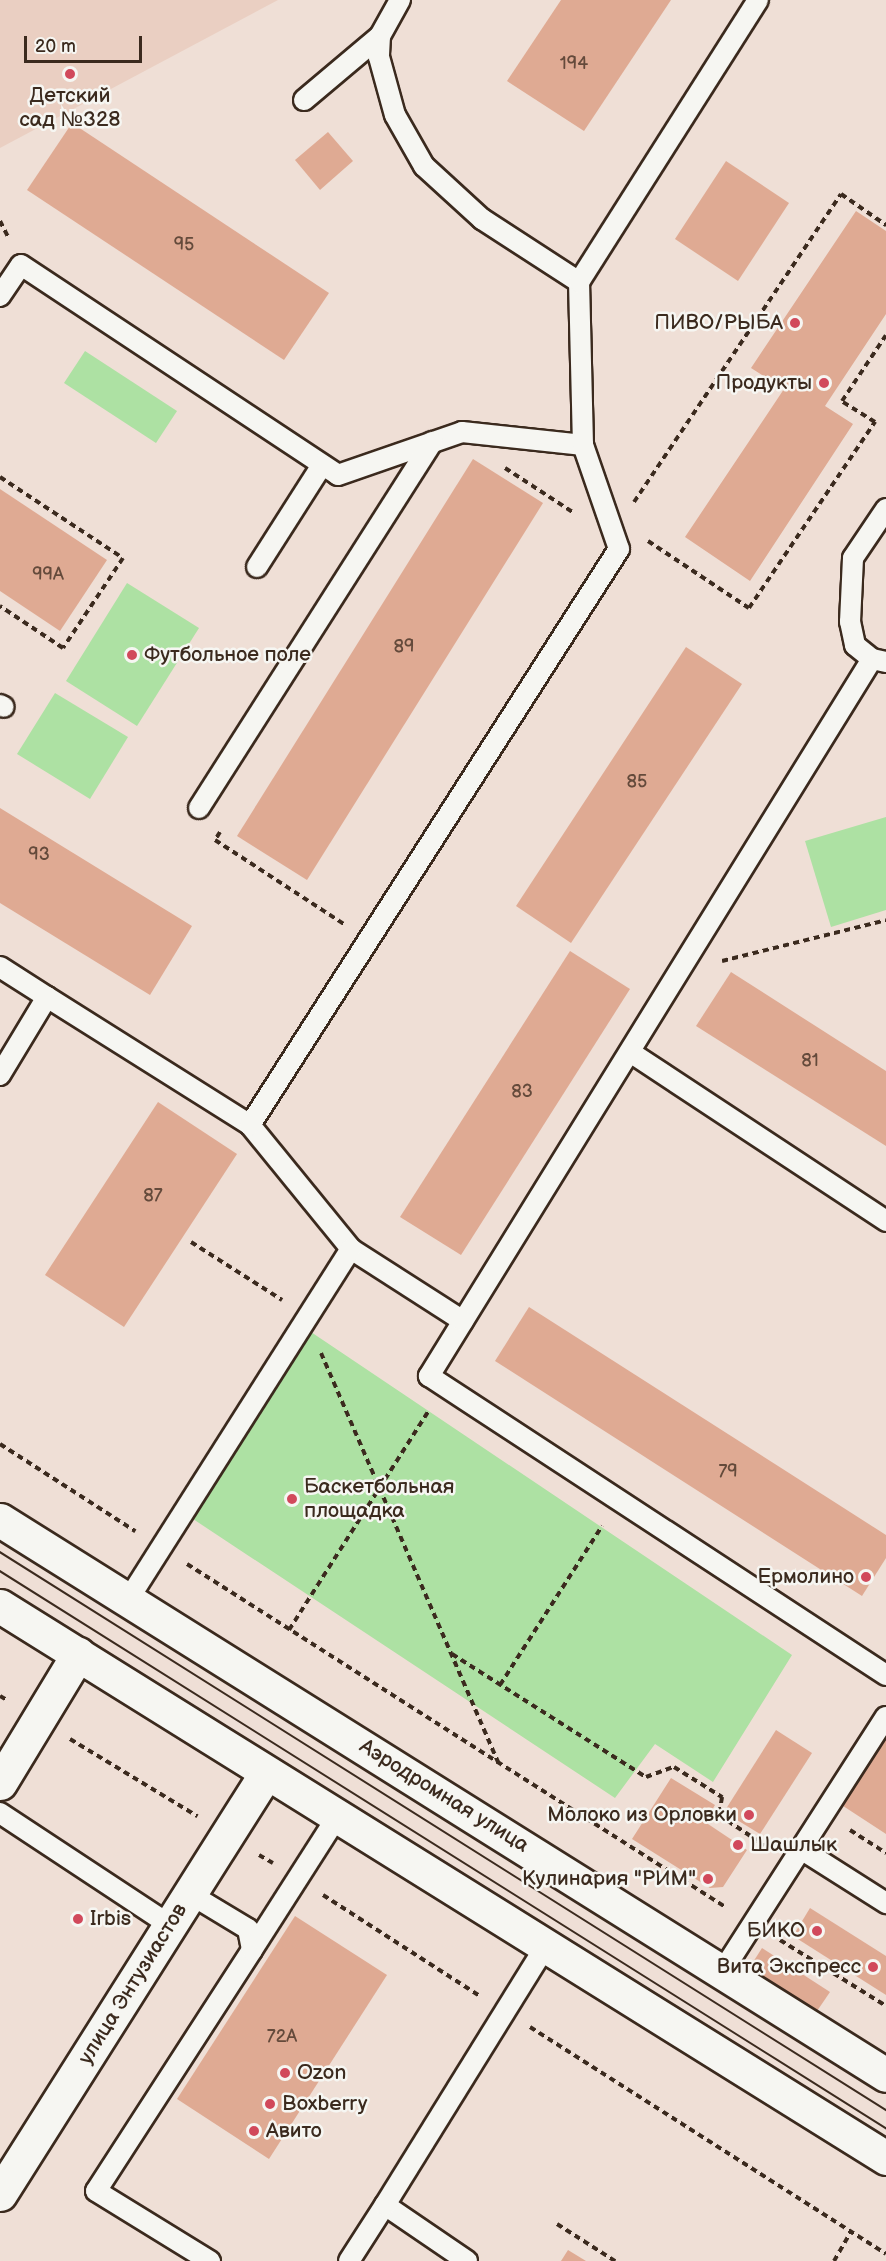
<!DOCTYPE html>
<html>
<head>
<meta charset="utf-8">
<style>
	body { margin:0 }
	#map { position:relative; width:886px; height:2261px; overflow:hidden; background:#efdfd6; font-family:"Balsamiq Sans",sans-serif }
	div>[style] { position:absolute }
	.built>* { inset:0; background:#eacfc2 }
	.green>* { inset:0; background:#ade1a3 }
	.building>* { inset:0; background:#dfaa93 }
	.path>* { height:4px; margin-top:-2px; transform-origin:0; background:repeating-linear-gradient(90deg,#3b2a1e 0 6px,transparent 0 10.5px) }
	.roads { filter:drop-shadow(2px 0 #3b2a1e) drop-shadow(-2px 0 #3b2a1e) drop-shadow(0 2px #3b2a1e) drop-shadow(0 -2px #3b2a1e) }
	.service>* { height:20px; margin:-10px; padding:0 10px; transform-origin:10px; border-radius:10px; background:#f6f6f2 }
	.minor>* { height:33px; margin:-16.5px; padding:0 16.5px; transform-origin:16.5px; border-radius:16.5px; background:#f6f6f2 }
	.secondary>* { height:33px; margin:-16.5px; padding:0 16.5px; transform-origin:16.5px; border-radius:16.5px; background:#f6f6f2 }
	.tram>* { height:1.5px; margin:-0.75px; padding:0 0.75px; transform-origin:0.75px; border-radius:0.75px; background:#3b2a1e }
	.dots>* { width:16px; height:16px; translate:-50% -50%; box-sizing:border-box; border:3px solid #f6f6f2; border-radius:50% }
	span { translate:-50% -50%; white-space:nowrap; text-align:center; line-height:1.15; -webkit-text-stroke:5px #f6f6f2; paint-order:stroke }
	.number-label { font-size:18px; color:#644a3b }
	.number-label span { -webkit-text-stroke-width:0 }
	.poi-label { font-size:21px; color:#3b2a1e }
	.right { translate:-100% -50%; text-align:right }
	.left { translate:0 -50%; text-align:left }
	.street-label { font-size:21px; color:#3b2a1e }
	.scale { position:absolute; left:24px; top:36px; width:118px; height:27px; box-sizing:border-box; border:3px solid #3b2a1e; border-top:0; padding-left:8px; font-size:18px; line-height:21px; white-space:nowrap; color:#3b2a1e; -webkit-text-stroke:4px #f6f6f2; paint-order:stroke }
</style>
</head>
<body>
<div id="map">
	<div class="built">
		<div style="clip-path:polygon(0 0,278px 0,0 148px)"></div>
	</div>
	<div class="green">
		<div style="clip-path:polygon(85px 351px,177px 411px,156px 443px,64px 383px)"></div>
		<div style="clip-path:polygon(127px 583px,199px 628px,137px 726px,66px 681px)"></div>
		<div style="clip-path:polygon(55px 693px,128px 737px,90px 799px,17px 754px)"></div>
		<div style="clip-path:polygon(886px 817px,886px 910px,831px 927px,805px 841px)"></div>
		<div style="clip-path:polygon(308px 1330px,792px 1655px,713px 1782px,655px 1744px,615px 1798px,190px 1517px)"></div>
	</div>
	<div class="building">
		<div style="clip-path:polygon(561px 0,671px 0,584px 131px,507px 81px)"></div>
		<div style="clip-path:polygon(72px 123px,329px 293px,284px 360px,27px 190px)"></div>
		<div style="clip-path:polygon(328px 132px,353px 161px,320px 190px,295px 160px)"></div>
		<div style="clip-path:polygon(726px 161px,789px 203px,738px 281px,675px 239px)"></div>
		<div style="clip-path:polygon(856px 211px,886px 231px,886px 314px,825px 406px,853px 424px,750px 581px,685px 537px,784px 389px,751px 368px)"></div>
		<div style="clip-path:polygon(473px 459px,543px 503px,307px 880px,237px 836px)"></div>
		<div style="clip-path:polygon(0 489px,107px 560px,60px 631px,0 591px)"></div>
		<div style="clip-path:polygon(686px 647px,742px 684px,571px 943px,516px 906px)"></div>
		<div style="clip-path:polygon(0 808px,192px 926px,150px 995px,0 903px)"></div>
		<div style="clip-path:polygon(570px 951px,630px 989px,461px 1255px,400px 1217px)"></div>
		<div style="clip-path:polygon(731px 972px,886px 1071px,886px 1146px,696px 1026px)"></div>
		<div style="clip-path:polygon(158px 1102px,237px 1154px,124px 1327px,45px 1275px)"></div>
		<div style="clip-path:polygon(529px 1307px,886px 1535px,886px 1558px,862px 1596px,495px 1361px)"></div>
		<div style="clip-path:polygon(776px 1730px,812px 1753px,760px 1834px,724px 1812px)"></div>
		<div style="clip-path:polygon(881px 1734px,886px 1738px,886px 1834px,837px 1802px)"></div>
		<div style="clip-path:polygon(671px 1778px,715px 1805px,705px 1822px,747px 1850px,723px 1887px,710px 1888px,632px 1839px)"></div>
		<div style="clip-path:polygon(810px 1908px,886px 1956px,886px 1995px,793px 1936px)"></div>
		<div style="clip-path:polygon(295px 1916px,387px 1975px,269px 2159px,177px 2099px)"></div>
		<div style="clip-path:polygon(762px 1948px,830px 1992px,815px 2014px,748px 1970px)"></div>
		<div style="clip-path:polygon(568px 2250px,586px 2261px,561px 2261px)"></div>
	</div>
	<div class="path">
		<div style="left:0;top:221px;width:20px;rotate:63deg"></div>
		<div style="left:505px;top:468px;width:82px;rotate:33.1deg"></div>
		<div style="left:0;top:477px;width:147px;rotate:33.4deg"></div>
		<div style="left:123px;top:558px;width:108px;rotate:123.7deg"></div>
		<div style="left:63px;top:648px;width:76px;rotate:-146.3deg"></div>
		<div style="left:634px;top:502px;width:371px;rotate:-56.1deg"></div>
		<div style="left:841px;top:194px;width:55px;rotate:34.6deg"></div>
		<div style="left:648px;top:541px;width:121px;rotate:33.6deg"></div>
		<div style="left:749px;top:608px;width:225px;rotate:-55.9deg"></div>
		<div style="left:875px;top:422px;width:39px;rotate:-148deg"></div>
		<div style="left:842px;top:401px;width:79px;rotate:-56.3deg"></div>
		<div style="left:220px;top:832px;width:9px;rotate:122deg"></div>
		<div style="left:215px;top:840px;width:154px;rotate:33.1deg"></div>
		<div style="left:722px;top:961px;width:169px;rotate:-14deg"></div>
		<div style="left:191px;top:1242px;width:108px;rotate:32.5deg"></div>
		<div style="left:321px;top:1353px;width:448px;rotate:66.6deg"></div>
		<div style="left:0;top:1444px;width:161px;rotate:32.8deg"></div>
		<div style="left:187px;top:1564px;width:640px;rotate:32.5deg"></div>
		<div style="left:289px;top:1630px;width:261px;rotate:-57.5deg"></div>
		<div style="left:452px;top:1654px;width:230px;rotate:32.4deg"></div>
		<div style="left:646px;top:1777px;width:30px;rotate:-20deg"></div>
		<div style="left:674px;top:1767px;width:57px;rotate:32deg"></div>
		<div style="left:722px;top:1797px;width:18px;rotate:99deg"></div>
		<div style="left:719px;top:1815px;width:58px;rotate:33.7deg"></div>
		<div style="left:500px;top:1685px;width:189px;rotate:-57.3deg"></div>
		<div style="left:0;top:1696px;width:8px;rotate:30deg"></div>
		<div style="left:70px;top:1739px;width:149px;rotate:31.2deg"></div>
		<div style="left:850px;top:1830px;width:43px;rotate:32.6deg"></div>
		<div style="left:259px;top:1855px;width:16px;rotate:30deg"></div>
		<div style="left:323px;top:1895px;width:187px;rotate:32.8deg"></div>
		<div style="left:780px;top:1940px;width:125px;rotate:31.9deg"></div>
		<div style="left:530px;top:2027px;width:422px;rotate:32.5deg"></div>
		<div style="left:557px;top:2224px;width:69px;rotate:32.5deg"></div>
		<div style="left:834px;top:2261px;width:34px;rotate:-60deg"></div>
	</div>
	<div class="roads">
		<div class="service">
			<div style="left:400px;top:0;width:41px;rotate:119.1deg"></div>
			<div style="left:380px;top:36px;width:21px;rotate:93deg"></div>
			<div style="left:379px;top:57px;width:60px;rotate:74.6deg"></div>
			<div style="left:395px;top:115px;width:59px;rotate:60.4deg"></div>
			<div style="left:424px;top:166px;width:79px;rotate:42.4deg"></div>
			<div style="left:482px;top:219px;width:116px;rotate:33deg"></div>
			<div style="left:304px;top:100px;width:99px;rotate:-40.1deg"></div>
			<div style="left:0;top:296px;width:37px;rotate:-56deg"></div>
			<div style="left:21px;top:265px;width:380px;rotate:33.5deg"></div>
			<div style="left:338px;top:475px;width:131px;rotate:-19.1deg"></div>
			<div style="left:462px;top:432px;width:122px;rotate:6.1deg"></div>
			<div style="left:257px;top:567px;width:121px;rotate:-57.5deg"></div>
			<div style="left:872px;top:659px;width:22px;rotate:-141deg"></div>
			<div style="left:855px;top:645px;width:24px;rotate:-102deg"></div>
			<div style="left:850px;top:622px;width:64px;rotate:-87.3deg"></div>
			<div style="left:853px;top:558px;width:59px;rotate:-56deg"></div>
			<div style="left:886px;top:662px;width:14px;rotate:-168deg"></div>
			<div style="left:872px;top:659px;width:843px;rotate:121.71deg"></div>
			<div style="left:429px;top:1376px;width:546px;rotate:33.2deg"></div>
			<div style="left:0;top:705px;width:4px;rotate:27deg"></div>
			<div style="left:199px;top:808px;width:434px;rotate:-57.5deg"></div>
			<div style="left:0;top:967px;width:56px;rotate:32.6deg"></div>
			<div style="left:47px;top:997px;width:91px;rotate:121.1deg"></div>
			<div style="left:47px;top:997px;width:240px;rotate:32.2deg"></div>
			<div style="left:250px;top:1125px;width:160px;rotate:50.8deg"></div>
			<div style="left:351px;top:1249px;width:133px;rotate:32.7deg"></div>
			<div style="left:630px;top:1052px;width:307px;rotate:33.4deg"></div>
			<div style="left:250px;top:1125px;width:684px;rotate:-57.36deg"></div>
			<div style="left:619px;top:549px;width:110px;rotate:-109.1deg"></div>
			<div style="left:583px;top:445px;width:163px;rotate:-91.4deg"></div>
			<div style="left:579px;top:282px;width:334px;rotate:-57.6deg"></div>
			<div style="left:128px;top:1600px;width:416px;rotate:-57.6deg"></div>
			<div style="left:0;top:1813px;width:204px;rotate:33.4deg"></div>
			<div style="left:801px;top:1849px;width:101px;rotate:32.4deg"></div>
			<div style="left:190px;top:1894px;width:68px;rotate:31.1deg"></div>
			<div style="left:248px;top:1929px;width:21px;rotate:79deg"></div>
			<div style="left:252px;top:1950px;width:287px;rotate:122.9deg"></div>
			<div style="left:96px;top:2191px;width:134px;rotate:31.6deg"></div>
			<div style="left:252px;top:1950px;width:158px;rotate:-57.4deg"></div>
			<div style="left:722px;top:1972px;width:303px;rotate:-57.3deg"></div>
			<div style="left:349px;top:2261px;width:67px;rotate:-57.3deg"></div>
			<div style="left:467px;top:2261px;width:99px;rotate:-145.7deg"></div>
			<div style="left:385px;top:2205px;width:306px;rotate:-58.2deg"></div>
		</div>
		<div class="minor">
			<div style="left:0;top:2194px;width:498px;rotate:-57.7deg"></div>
		</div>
		<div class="secondary">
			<div style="left:0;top:1520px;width:1045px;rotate:32.06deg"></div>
			<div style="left:0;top:1606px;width:1044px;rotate:31.92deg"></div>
			<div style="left:0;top:1783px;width:151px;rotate:-58.8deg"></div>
		</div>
	</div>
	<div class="tram">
		<div style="left:0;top:1552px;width:1047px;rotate:32.2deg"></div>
		<div style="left:0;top:1571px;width:1047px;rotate:32.16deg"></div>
	</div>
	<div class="dots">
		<div style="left:70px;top:74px;background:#d1495b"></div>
		<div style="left:795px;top:323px;background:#d1495b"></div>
		<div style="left:824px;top:383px;background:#d1495b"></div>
		<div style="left:132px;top:655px;background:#d1495b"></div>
		<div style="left:292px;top:1499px;background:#d1495b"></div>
		<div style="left:866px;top:1577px;background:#d1495b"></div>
		<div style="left:749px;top:1815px;background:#d1495b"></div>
		<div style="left:738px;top:1845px;background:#d1495b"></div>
		<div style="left:708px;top:1879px;background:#d1495b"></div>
		<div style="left:78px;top:1919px;background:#d1495b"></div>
		<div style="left:817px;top:1931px;background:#d1495b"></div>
		<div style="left:873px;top:1967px;background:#d1495b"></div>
		<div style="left:285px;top:2073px;background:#d1495b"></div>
		<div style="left:270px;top:2104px;background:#d1495b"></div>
		<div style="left:254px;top:2131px;background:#d1495b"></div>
	</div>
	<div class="number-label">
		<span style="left:574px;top:64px">194</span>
		<span style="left:184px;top:245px">95</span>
		<span style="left:48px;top:575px">99А</span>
		<span style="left:404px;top:647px">89</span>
		<span style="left:637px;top:782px">85</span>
		<span style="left:39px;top:855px">93</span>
		<span style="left:810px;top:1061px">81</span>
		<span style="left:522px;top:1092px">83</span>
		<span style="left:153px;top:1196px">87</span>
		<span style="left:728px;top:1472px">79</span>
		<span style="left:282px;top:2037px">72А</span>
	</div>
	<div class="poi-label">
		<span style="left:70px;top:108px">Детский<br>сад №328</span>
		<span class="right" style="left:783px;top:323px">ПИВО/РЫБА</span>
		<span class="right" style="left:812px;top:383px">Продукты</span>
		<span class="left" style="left:144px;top:655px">Футбольное поле</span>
		<span class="left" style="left:304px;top:1499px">Баскетбольная<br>площадка</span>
		<span class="right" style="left:854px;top:1577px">Ермолино</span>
		<span class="right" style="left:737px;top:1815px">Молоко из Орловки</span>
		<span class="left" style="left:750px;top:1845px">Шашлык</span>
		<span class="right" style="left:696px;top:1879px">Кулинария "РИМ"</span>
		<span class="left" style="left:90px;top:1919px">Irbis</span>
		<span class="right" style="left:805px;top:1931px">БИКО</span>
		<span class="right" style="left:861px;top:1967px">Вита Экспресс</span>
		<span class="left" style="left:297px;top:2073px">Ozon</span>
		<span class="left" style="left:282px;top:2104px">Boxberry</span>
		<span class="left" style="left:266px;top:2131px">Авито</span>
	</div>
	<div class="street-label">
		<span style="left:444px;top:1796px;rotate:32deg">Аэродромная улица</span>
		<span style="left:133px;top:1984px;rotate:-58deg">улица Энтузиастов</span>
	</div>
	<div class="scale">20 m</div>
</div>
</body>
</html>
